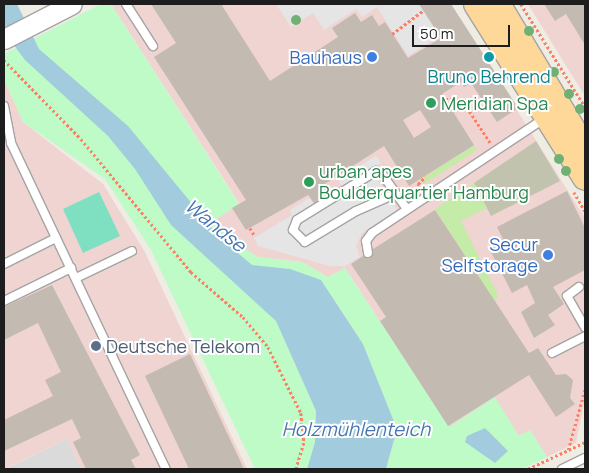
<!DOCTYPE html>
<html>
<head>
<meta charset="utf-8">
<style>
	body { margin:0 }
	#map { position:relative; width:589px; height:473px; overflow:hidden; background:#efece3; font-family:Manrope,sans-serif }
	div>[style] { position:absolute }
	.residential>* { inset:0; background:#dbdada }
	.commercial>* { inset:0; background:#f0d4d1 }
	.construction>* { inset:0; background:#c2c3ae }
	.grass>* { inset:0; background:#c4eba7 }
	.park>* { inset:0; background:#befbc7 }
	.pitch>* { inset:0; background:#7ee0c0 }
	.parking>* { inset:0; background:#e5e5e5 }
	.water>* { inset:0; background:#a2ccde }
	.building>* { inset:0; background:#c3bab2 }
	.path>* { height:2.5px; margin-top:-1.25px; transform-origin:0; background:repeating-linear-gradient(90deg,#fd7f66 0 2.5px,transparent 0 5px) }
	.roads { filter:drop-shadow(1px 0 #a4a4a4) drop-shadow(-1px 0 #a4a4a4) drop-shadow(0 1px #a4a4a4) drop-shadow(0 -1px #a4a4a4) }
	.service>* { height:8px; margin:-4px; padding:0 4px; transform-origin:4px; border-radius:4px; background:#fff }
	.tertiary>* { height:19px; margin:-9.5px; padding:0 9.5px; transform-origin:9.5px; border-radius:9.5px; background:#fff }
	.primary>* { height:24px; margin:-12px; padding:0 12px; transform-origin:12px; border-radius:12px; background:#fed899 }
	.trees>* { width:10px; height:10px; margin:-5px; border-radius:50%; background:#70b074 }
	.dots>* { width:14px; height:14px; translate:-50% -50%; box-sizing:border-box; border:2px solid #fff; border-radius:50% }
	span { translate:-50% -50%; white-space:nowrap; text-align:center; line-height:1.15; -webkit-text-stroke:4px #fff; paint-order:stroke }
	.shop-label { font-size:18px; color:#366cbe }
	.right { translate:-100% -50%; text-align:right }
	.culture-label { font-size:18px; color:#0d838f }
	.leisure-label { font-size:18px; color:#27864d }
	.left { translate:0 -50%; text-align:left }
	.service-label { font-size:18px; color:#4e5e75 }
	.water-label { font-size:19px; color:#4875af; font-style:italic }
	.frame { position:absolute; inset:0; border:5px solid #1d1d1d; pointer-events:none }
	.scale { position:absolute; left:412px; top:25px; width:98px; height:22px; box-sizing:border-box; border:2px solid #1d1d1d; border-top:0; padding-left:6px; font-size:15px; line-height:18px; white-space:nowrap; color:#1d1d1d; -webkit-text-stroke:4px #fff; paint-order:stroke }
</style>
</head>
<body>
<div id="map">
	<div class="residential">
		<div style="clip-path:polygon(67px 439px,81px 469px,5px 469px)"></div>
	</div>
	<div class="commercial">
		<div style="clip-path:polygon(111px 4px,450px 4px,585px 218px,585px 399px,576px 443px,547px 457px,530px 430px,519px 436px,449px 427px,345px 268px,328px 277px,302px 262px,258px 257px,228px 238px,215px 220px,239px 203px)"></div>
		<div style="clip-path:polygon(528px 4px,585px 4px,585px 96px,565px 64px)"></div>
		<div style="clip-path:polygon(4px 79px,23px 122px,103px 184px,145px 252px,247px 469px,81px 469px,67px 439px,4px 469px)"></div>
	</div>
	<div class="construction">
		<div style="clip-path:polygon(536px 141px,560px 181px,491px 216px,474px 183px)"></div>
	</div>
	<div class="grass">
		<div style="clip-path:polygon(474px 145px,477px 150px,421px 186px,426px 176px)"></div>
		<div style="clip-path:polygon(474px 183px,487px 208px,461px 221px,497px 293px,496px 304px,435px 209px)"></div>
	</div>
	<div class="park">
		<div style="clip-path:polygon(101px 4px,111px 4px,239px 204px,215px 220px,228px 238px,258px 257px,302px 262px,328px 277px,345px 268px,449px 427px,495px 397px,519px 436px,530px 430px,547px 457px,522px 469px,386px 469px,397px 429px,363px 344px,321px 280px,239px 285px,276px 321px,316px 411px,315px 442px,307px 469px,255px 469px,151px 250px,105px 179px,23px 122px,4px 79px,4px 54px)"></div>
	</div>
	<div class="pitch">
		<div style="clip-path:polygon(99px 192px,120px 236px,83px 253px,63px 209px)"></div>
	</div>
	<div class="parking">
		<div style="clip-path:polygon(276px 4px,449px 4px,461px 22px,408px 56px,377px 7px,362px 17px,356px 9px,324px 30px,313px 13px,291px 27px)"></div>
		<div style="clip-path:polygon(376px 156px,381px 163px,371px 170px,397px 210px,362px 233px,356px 246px,360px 257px,345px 266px,330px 266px,258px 246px,254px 238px,292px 215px,290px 210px,309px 198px,314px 204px,342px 187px,338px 179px)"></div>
	</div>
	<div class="water">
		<div style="clip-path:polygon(4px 4px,17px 4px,39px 49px,128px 126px,221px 239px,252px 265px,290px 269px,321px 280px,363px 344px,397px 429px,386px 469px,307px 469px,315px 442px,316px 411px,276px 321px,171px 225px,135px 169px,108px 136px,25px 60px,4px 32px)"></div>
		<div style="clip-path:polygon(485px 428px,508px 451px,495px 463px,465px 442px,467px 436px)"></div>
	</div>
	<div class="building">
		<div style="clip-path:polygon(evenodd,151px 4px,221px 4px,270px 81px,338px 37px,332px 28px,355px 13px,361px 22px,372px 15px,379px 26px,385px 22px,408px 58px,441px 38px,419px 4px,451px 4px,518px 108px,497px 122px,471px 83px,464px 87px,461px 82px,442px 94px,474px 145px,409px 186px,384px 146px,320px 187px,326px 196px,314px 203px,308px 195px,246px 230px,232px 208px,246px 200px,154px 57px,176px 43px,151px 4px,420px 110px,431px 127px,414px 138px,403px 120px,420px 110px)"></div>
		<div style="clip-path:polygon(544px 4px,585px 4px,585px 45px,566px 14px,555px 21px)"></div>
		<div style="clip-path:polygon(567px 191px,585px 228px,585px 270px,553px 287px,564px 304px,548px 315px,555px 325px,534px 338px,521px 312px,535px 303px,527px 285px,512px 293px,488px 246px,503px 239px,497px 227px)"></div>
		<div style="clip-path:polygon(435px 210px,529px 353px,538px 348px,556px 375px,566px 374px,573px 380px,570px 398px,575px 404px,556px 417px,529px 375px,448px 426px,380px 321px,386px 317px,351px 264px,363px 256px,371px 258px,373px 249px)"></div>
		<div style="clip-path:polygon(52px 285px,140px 455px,131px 460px,136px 469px,86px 469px,73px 442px,81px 438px,72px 419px,4px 451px,4px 420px,53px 396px,45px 380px,61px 372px,38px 323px,4px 340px,4px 307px)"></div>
		<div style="clip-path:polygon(190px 354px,244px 469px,189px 469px,145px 376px)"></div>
	</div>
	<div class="path">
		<div style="left:521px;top:4px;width:121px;rotate:58.1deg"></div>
		<div style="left:392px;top:34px;width:39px;rotate:-37deg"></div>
		<div style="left:4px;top:60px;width:110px;rotate:45.7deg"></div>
		<div style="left:81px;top:139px;width:173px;rotate:50.4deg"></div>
		<div style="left:191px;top:272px;width:69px;rotate:40.9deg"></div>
		<div style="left:243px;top:317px;width:39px;rotate:50deg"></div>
		<div style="left:268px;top:347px;width:74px;rotate:63.4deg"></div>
		<div style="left:301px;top:413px;width:30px;rotate:84deg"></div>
		<div style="left:304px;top:443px;width:27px;rotate:107deg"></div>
		<div style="left:445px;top:99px;width:12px"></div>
		<div style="left:457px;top:99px;width:13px;rotate:39deg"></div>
		<div style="left:467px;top:107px;width:44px;rotate:57deg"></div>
		<div style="left:421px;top:190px;width:7px;rotate:-117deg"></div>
		<div style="left:418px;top:184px;width:10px;rotate:-45deg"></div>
		<div style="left:326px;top:191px;width:8px;rotate:-90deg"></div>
		<div style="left:574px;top:192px;width:22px;rotate:60deg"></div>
		<div style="left:250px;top:228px;width:9px;rotate:58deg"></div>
		<div style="left:568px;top:450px;width:63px;rotate:-74.4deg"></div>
		<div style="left:528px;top:469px;width:63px;rotate:-25.3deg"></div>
	</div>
	<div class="roads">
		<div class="service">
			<div style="left:126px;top:4px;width:50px;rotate:57.3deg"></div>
			<div style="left:4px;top:106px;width:38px;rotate:79deg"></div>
			<div style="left:11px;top:143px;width:361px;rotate:64.6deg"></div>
			<div style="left:395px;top:194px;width:43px;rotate:156.4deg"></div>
			<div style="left:356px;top:211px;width:60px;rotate:148.7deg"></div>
			<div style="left:305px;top:242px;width:17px;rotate:-135deg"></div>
			<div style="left:293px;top:230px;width:11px;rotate:-68deg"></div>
			<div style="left:297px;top:220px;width:93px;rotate:-31.8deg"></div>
			<div style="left:376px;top:171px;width:7px;rotate:27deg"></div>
			<div style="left:382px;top:174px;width:43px;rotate:54.5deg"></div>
			<div style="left:368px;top:253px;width:12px;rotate:-99deg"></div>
			<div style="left:366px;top:241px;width:10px;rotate:-53deg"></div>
			<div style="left:372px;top:233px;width:208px;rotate:-33.6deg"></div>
			<div style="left:4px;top:264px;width:58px;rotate:-26.6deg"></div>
			<div style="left:76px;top:278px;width:62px;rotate:-25.7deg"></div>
			<div style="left:579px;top:287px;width:15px;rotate:143deg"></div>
			<div style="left:567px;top:296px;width:36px;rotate:60deg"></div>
			<div style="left:4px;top:301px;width:75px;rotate:-26.2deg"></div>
			<div style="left:552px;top:353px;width:37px;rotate:-27deg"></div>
			<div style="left:562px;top:469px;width:25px;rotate:-26deg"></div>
		</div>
		<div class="tertiary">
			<div style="left:4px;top:39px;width:76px;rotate:-27.2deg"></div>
		</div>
		<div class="primary">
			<div style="left:476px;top:4px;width:205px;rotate:57.9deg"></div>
			<div style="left:498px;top:4px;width:169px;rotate:59deg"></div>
		</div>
	</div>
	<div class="trees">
		<div style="left:296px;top:20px"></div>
		<div style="left:529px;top:31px"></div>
		<div style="left:554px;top:72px"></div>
		<div style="left:569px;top:94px"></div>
		<div style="left:580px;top:109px"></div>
		<div style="left:559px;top:159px"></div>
		<div style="left:566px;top:171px"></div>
	</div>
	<div class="dots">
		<div style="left:372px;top:57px;background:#3f7fe0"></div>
		<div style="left:489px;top:57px;background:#0f9aa8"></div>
		<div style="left:431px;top:103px;background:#2e9e5b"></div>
		<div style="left:309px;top:182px;background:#2e9e5b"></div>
		<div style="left:548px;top:255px;background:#3f7fe0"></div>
		<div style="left:96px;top:346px;background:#5c6f8a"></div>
	</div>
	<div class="shop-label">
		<span class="right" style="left:362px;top:57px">Bauhaus</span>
		<span class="right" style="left:538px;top:255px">Secur<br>Selfstorage</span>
	</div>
	<div class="culture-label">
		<span style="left:489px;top:76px">Bruno Behrend</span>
	</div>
	<div class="leisure-label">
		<span class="left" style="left:441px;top:103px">Meridian Spa</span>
		<span class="left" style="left:319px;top:182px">urban apes<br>Boulderquartier Hamburg</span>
	</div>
	<div class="service-label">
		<span class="left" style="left:106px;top:346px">Deutsche Telekom</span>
	</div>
	<div class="water-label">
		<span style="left:215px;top:226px;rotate:39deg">Wandse</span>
		<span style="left:356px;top:430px">Holzmühlenteich</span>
	</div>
	<div class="frame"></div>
	<div class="scale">50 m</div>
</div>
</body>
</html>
